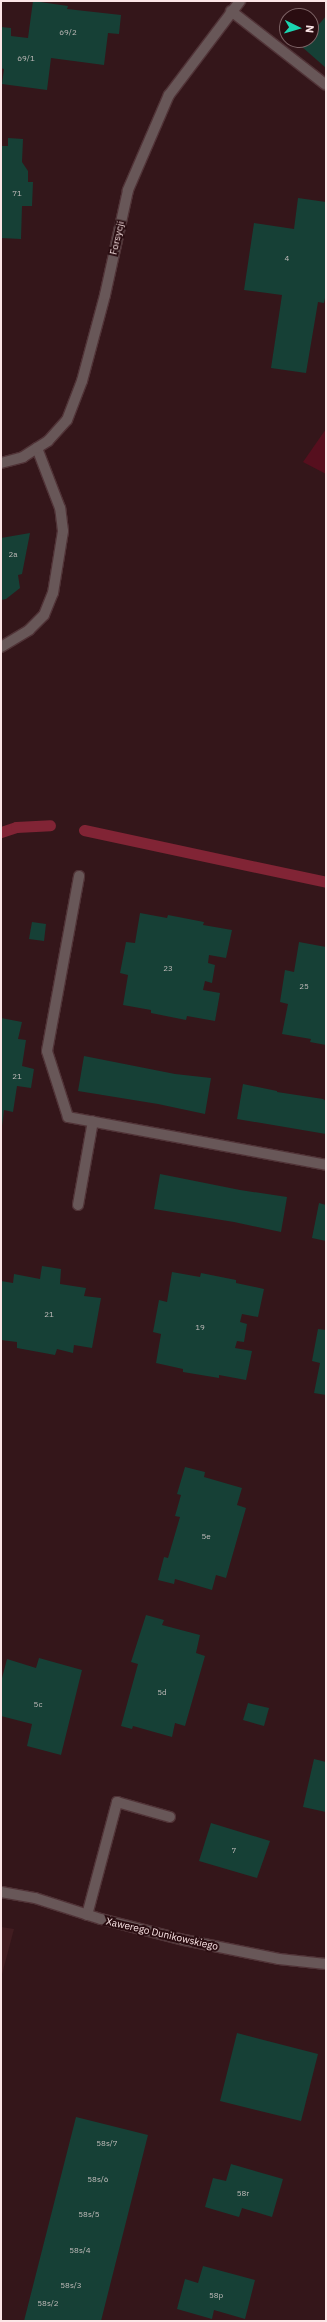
<!DOCTYPE html>
<html>
<head>
<meta charset="utf-8">
<style>
	body { margin:0 }
	#map { position:relative; width:327px; height:2322px; overflow:hidden; background:#34161a; font-family:"IBM Plex Sans",sans-serif }
	div>[style] { position:absolute }
	.built>* { inset:0; background:#421d21 }
	.green>* { inset:0; background:#560f1e }
	.stream>* { height:11px; margin:-5.5px; padding:0 5.5px; transform-origin:5.5px; border-radius:5.5px; background:#812435 }
	.building>* { inset:0; background:#164036 }
	.roads { filter:drop-shadow(1px 0 #503337) drop-shadow(-1px 0 #503337) drop-shadow(0 1px #503337) drop-shadow(0 -1px #503337) }
	.lane>* { height:10px; margin:-5px; padding:0 5px; transform-origin:5px; border-radius:5px; background:#685758 }
	.street>* { height:10px; margin:-5px; padding:0 5px; transform-origin:5px; border-radius:5px; background:#685758 }
	span { translate:-50% -50%; white-space:nowrap; text-align:center; line-height:1.15; -webkit-text-stroke:4px #2a0d11; paint-order:stroke }
	.number-label { font-size:8px; color:#c2bcbb }
	.number-label span { -webkit-text-stroke-width:0 }
	.street-label { font-size:10px; color:#fce6e7 }
	.frame { position:absolute; inset:0; border:2px solid #fce6e7; pointer-events:none }
	.north { position:absolute; left:279px; top:8px; width:40px; height:40px; box-sizing:border-box; background:#2a0d11; border:1px solid #7e6467; border-radius:50%; rotate:95deg; font-size:11px; font-weight:700; line-height:16px; text-align:center; color:#fce6e7 }
	.north::after { content:''; display:block; margin:auto; width:14px; height:18px; background:#1bd5b1; clip-path:polygon(50% 0,100% 100%,50% 72%,0 100%) }
</style>
</head>
<body>
<div id="map">
	<div class="built">
		<div style="clip-path:polygon(1px 1927px,14px 1929px,1px 1978px)"></div>
	</div>
	<div class="green">
		<div style="clip-path:polygon(326px 429px,326px 474px,303px 462px)"></div>
	</div>
	<div class="stream">
		<div style="left:84px;top:830px;width:248px;rotate:12.1deg"></div>
		<div style="left:1px;top:832px;width:16px;rotate:-18deg"></div>
		<div style="left:16px;top:827px;width:34px;rotate:-3deg"></div>
	</div>
	<div class="building">
		<div style="clip-path:polygon(33px 1px,68px 6px,67px 9px,121px 15px,119px 34px,108px 33px,104px 65px,51px 58px,47px 90px,2px 84px,4px 69px,1px 68px,1px 27px,11px 28px,11px 36px,28px 38px)"></div>
		<div style="clip-path:polygon(326px 16px,326px 68px,301px 46px,306px 40px,311px 40px,311px 34px)"></div>
		<div style="clip-path:polygon(8px 138px,23px 139px,22px 162px,28px 171px,28px 182px,33px 182px,32px 206px,22px 206px,21px 239px,1px 238px,1px 146px,8px 146px)"></div>
		<div style="clip-path:polygon(298px 198px,326px 202px,326px 293px,324px 303px,318px 302px,306px 373px,271px 368px,282px 295px,244px 290px,254px 223px,294px 229px)"></div>
		<div style="clip-path:polygon(30px 533px,22px 574px,18px 575px,20px 588px,6px 599px,1px 600px,1px 538px)"></div>
		<div style="clip-path:polygon(140px 913px,167px 918px,168px 915px,204px 922px,203px 925px,232px 930px,226px 958px,209px 955px,208px 963px,215px 965px,212px 983px,205px 981px,203px 990px,220px 993px,215px 1021px,187px 1016px,186px 1020px,151px 1013px,151px 1010px,123px 1005px,128px 975px,120px 973px,126px 942px,135px 943px)"></div>
		<div style="clip-path:polygon(32px 922px,46px 924px,44px 941px,29px 939px)"></div>
		<div style="clip-path:polygon(299px 942px,326px 947px,326px 1045px,310px 1042px,311px 1039px,282px 1034px,288px 1004px,280px 1002px,285px 970px,294px 972px)"></div>
		<div style="clip-path:polygon(1px 1018px,22px 1022px,18px 1039px,26px 1040px,22px 1066px,34px 1069px,31px 1088px,17px 1086px,13px 1112px,4px 1110px,2px 1126px)"></div>
		<div style="clip-path:polygon(84px 1056px,175px 1074px,211px 1078px,205px 1114px,158px 1104px,78px 1091px)"></div>
		<div style="clip-path:polygon(243px 1084px,277px 1091px,277px 1092px,323px 1099px,326px 1101px,326px 1134px,237px 1119px)"></div>
		<div style="clip-path:polygon(160px 1174px,240px 1190px,287px 1197px,281px 1232px,234px 1222px,154px 1209px)"></div>
		<div style="clip-path:polygon(319px 1203px,326px 1205px,326px 1241px,312px 1238px)"></div>
		<div style="clip-path:polygon(42px 1266px,61px 1269px,60px 1284px,86px 1288px,84px 1296px,101px 1298px,92px 1348px,74px 1345px,73px 1353px,57px 1349px,55px 1355px,17px 1348px,17px 1342px,1px 1340px,1px 1281px,13px 1283px,14px 1274px,40px 1279px)"></div>
		<div style="clip-path:polygon(172px 1272px,200px 1277px,201px 1273px,236px 1280px,236px 1283px,264px 1289px,258px 1317px,242px 1314px,240px 1322px,247px 1324px,244px 1342px,237px 1341px,235px 1348px,252px 1351px,246px 1380px,219px 1375px,219px 1378px,183px 1372px,183px 1369px,156px 1363px,161px 1334px,153px 1332px,159px 1300px,167px 1302px)"></div>
		<div style="clip-path:polygon(318px 1329px,326px 1330px,326px 1395px,314px 1393px,320px 1363px,312px 1361px)"></div>
		<div style="clip-path:polygon(185px 1467px,205px 1472px,204px 1477px,242px 1488px,237px 1505px,246px 1508px,226px 1578px,216px 1575px,212px 1590px,175px 1579px,174px 1584px,158px 1580px,164px 1557px,168px 1558px,180px 1517px,175px 1516px,181px 1495px,177px 1494px)"></div>
		<div style="clip-path:polygon(146px 1615px,164px 1620px,162px 1625px,200px 1635px,196px 1653px,205px 1656px,185px 1726px,175px 1723px,172px 1737px,133px 1726px,132px 1729px,121px 1726px,138px 1664px,131px 1662px)"></div>
		<div style="clip-path:polygon(39px 1658px,82px 1670px,61px 1755px,27px 1746px,32px 1724px,1px 1716px,1px 1682px,7px 1659px,36px 1668px)"></div>
		<div style="clip-path:polygon(248px 1703px,269px 1708px,264px 1726px,243px 1720px)"></div>
		<div style="clip-path:polygon(314px 1759px,326px 1762px,326px 1812px,303px 1807px)"></div>
		<div style="clip-path:polygon(211px 1823px,270px 1841px,257px 1878px,199px 1861px)"></div>
		<div style="clip-path:polygon(237px 2033px,318px 2054px,301px 2121px,220px 2101px)"></div>
		<div style="clip-path:polygon(76px 2117px,148px 2135px,103px 2313px,101px 2321px,24px 2321px)"></div>
		<div style="clip-path:polygon(231px 2164px,283px 2179px,272px 2217px,242px 2208px,239px 2217px,205px 2207px,213px 2178px,226px 2181px)"></div>
		<div style="clip-path:polygon(203px 2266px,255px 2280px,245px 2319px,214px 2310px,212px 2319px,177px 2309px,185px 2279px,198px 2283px)"></div>
	</div>
	<div class="roads">
		<div class="lane">
			<div style="left:231px;top:11px;width:120px;rotate:37.9deg"></div>
			<div style="left:1px;top:647px;width:33px;rotate:-31deg"></div>
			<div style="left:29px;top:630px;width:21px;rotate:-45deg"></div>
			<div style="left:44px;top:615px;width:24px;rotate:-68deg"></div>
			<div style="left:53px;top:593px;width:63px;rotate:-80.8deg"></div>
			<div style="left:63px;top:531px;width:23px;rotate:-97deg"></div>
			<div style="left:60px;top:508px;width:64px;rotate:-111deg"></div>
			<div style="left:68px;top:1117px;width:69px;rotate:-107.7deg"></div>
			<div style="left:47px;top:1051px;width:178px;rotate:-79.6deg"></div>
			<div style="left:78px;top:1205px;width:85px;rotate:-79.9deg"></div>
			<div style="left:87px;top:1915px;width:117px;rotate:-75.1deg"></div>
			<div style="left:117px;top:1802px;width:55px;rotate:15.8deg"></div>
		</div>
		<div class="street">
			<div style="left:1px;top:463px;width:23px;rotate:-15deg"></div>
			<div style="left:23px;top:457px;width:17px;rotate:-33deg"></div>
			<div style="left:37px;top:448px;width:13px;rotate:-32deg"></div>
			<div style="left:48px;top:441px;width:28px;rotate:-48deg"></div>
			<div style="left:67px;top:420px;width:42px;rotate:-69deg"></div>
			<div style="left:82px;top:381px;width:89px;rotate:-75deg"></div>
			<div style="left:105px;top:295px;width:107px;rotate:-77.6deg"></div>
			<div style="left:128px;top:190px;width:103px;rotate:-66.7deg"></div>
			<div style="left:169px;top:95px;width:118px;rotate:-52.9deg"></div>
			<div style="left:68px;top:1117px;width:262px;rotate:10.5deg"></div>
			<div style="left:1px;top:1892px;width:35px;rotate:10deg"></div>
			<div style="left:35px;top:1898px;width:69px;rotate:17.7deg"></div>
			<div style="left:101px;top:1919px;width:86px;rotate:14.2deg"></div>
			<div style="left:184px;top:1940px;width:97px;rotate:11.3deg"></div>
			<div style="left:279px;top:1959px;width:47px;rotate:6.1deg"></div>
		</div>
	</div>
	<div class="number-label">
		<span style="left:68px;top:33px">69/2</span>
		<span style="left:26px;top:59px">69/1</span>
		<span style="left:17px;top:194px">71</span>
		<span style="left:287px;top:259px">4</span>
		<span style="left:13px;top:555px">2a</span>
		<span style="left:168px;top:969px">23</span>
		<span style="left:304px;top:987px">25</span>
		<span style="left:17px;top:1077px">21</span>
		<span style="left:49px;top:1315px">21</span>
		<span style="left:200px;top:1328px">19</span>
		<span style="left:206px;top:1537px">5e</span>
		<span style="left:162px;top:1693px">5d</span>
		<span style="left:38px;top:1705px">5c</span>
		<span style="left:234px;top:1851px">7</span>
		<span style="left:107px;top:2144px">58s/7</span>
		<span style="left:98px;top:2180px">58s/6</span>
		<span style="left:243px;top:2194px">58r</span>
		<span style="left:89px;top:2215px">58s/5</span>
		<span style="left:80px;top:2251px">58s/4</span>
		<span style="left:71px;top:2286px">58s/3</span>
		<span style="left:216px;top:2296px">58p</span>
		<span style="left:48px;top:2304px">58s/2</span>
	</div>
	<div class="street-label">
		<span style="left:117px;top:238px;rotate:-77deg">Forsycji</span>
		<span style="left:162px;top:1934px;rotate:13deg">Xawerego Dunikowskiego</span>
	</div>
	<div class="frame"></div>
	<div class="north">N</div>
</div>
</body>
</html>
